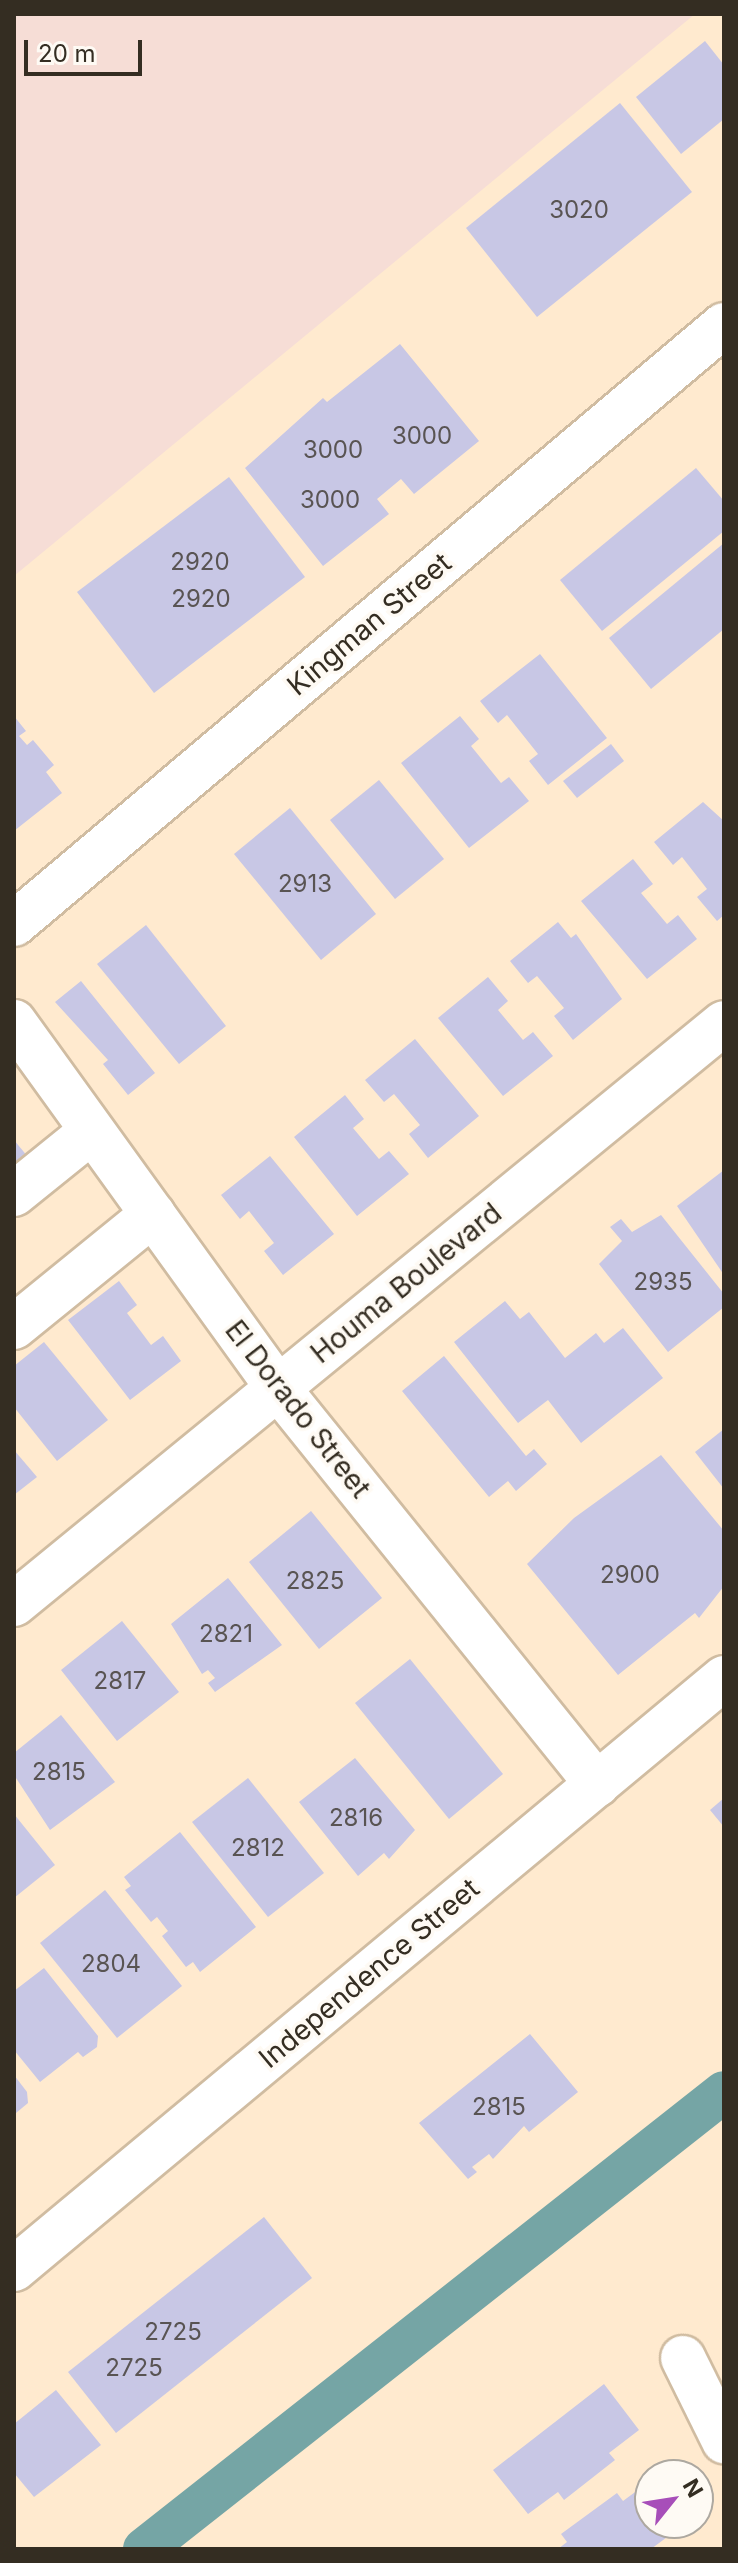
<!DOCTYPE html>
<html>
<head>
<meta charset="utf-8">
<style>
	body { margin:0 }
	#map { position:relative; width:738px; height:2563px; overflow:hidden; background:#ffeacf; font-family:Inter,sans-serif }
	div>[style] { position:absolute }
	.commercial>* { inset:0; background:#f6ddd6 }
	.canal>* { height:42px; margin:-21px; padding:0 21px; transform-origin:21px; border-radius:21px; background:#75a5a5 }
	.building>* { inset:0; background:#c8c7e5 }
	.roads { filter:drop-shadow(2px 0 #d0bca1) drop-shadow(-2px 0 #d0bca1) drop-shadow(0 2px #d0bca1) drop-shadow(0 -2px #d0bca1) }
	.minor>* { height:44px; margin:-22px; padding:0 22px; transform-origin:22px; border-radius:22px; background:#fff }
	span { translate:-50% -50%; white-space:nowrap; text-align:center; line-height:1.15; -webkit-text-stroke:7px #fefaf4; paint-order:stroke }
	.number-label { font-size:24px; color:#595453 }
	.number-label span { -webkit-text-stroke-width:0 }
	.street-label { font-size:28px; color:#342d22 }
	.frame { position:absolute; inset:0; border:16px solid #342d22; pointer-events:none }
	.north { position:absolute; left:634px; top:2459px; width:80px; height:80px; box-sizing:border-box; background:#fefaf4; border:2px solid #ada8a0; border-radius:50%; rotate:60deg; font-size:22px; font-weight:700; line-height:32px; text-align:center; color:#342d22 }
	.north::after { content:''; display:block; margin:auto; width:28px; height:36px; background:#a74eb9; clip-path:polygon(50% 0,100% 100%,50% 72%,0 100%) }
	.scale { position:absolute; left:24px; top:40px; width:118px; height:36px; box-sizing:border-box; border:4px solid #342d22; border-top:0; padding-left:10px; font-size:24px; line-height:28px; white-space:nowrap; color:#342d22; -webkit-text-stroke:6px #fefaf4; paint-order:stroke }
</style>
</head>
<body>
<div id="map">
	<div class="commercial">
		<div style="clip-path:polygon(14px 14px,695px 14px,14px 576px)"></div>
	</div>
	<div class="canal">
		<div style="left:144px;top:2549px;width:738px;rotate:-38.24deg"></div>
	</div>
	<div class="building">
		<div style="clip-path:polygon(705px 41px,724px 65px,724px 119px,681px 154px,636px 97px)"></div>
		<div style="clip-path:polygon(620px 103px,692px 192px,537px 317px,466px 228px)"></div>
		<div style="clip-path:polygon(400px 344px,479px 441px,414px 494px,401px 479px,377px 499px,389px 514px,323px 566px,245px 468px,323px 398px,327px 402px)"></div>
		<div style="clip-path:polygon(696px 468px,724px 501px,724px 531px,602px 631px,560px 580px)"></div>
		<div style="clip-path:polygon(229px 477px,305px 577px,154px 693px,77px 592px)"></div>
		<div style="clip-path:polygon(724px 543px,724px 629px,651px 689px,609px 638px)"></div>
		<div style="clip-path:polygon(540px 654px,607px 738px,548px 785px,529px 761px,538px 754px,507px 715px,498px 723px,480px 701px)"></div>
		<div style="clip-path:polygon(14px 716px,26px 731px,19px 736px,27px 745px,33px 740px,54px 765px,46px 772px,62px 793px,14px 831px)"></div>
		<div style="clip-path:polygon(460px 716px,479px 739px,471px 746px,501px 783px,509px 777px,529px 801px,469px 848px,401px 763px)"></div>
		<div style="clip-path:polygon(611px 744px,624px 761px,577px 798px,563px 781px)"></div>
		<div style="clip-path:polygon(379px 780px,444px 859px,395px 899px,330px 820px)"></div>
		<div style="clip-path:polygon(703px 802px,724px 821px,724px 915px,717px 921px,697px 897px,707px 889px,682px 857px,673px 865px,654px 842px)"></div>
		<div style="clip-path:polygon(290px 808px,376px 914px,321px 960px,234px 854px)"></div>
		<div style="clip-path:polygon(633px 859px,653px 884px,641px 893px,667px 924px,678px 915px,697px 939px,647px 979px,581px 901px)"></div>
		<div style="clip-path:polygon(558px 922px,571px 938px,576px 934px,622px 999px,573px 1040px,554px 1016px,564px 1008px,537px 976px,528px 983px,510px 961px)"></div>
		<div style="clip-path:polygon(146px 925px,226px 1026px,179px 1064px,97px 964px)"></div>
		<div style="clip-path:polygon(488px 977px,508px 1001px,498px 1010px,523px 1040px,533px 1032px,553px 1056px,503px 1096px,438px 1018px)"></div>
		<div style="clip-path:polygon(81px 981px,155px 1073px,128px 1095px,103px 1064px,108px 1060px,55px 1002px)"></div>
		<div style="clip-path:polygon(415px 1039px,479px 1116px,428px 1158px,409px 1134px,420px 1125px,394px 1094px,384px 1102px,365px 1080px)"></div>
		<div style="clip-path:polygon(345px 1095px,364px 1119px,353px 1128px,379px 1159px,389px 1151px,409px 1174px,357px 1216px,294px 1137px)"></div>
		<div style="clip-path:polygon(14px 1140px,28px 1157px,14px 1168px)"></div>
		<div style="clip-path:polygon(270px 1156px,334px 1234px,283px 1275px,264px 1251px,274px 1243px,249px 1211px,240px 1219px,221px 1195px)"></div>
		<div style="clip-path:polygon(724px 1170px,724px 1275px,677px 1206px)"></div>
		<div style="clip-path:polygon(661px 1215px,724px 1294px,724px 1307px,668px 1352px,599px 1264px,622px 1241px,610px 1227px,621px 1219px,632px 1232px)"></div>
		<div style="clip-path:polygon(119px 1281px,137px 1305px,127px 1313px,151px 1345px,163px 1336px,181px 1361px,130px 1400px,68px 1320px)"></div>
		<div style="clip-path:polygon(505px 1301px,520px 1319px,529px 1312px,565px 1358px,596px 1333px,604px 1343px,623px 1328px,663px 1378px,581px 1443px,548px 1400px,518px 1423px,454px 1342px)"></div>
		<div style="clip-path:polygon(44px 1342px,108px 1420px,57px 1461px,14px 1407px,14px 1366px)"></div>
		<div style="clip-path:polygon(444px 1356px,526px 1456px,534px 1449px,547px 1464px,516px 1491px,508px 1481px,489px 1497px,402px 1391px)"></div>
		<div style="clip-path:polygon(724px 1429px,724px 1489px,695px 1452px)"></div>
		<div style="clip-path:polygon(14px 1450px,37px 1477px,14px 1495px)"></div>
		<div style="clip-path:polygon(661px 1455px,724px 1531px,724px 1586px,699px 1618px,695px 1613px,618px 1675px,527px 1564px,574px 1518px)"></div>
		<div style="clip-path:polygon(311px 1511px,382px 1598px,319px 1649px,249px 1562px)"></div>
		<div style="clip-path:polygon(228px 1578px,282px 1645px,215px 1692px,208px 1683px,215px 1678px,208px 1670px,202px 1674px,171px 1624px)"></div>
		<div style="clip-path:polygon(122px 1621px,179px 1692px,117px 1741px,61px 1670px)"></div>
		<div style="clip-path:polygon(410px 1659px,503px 1774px,449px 1819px,355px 1703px)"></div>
		<div style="clip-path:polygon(61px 1715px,115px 1782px,50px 1830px,14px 1775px,14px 1753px)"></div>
		<div style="clip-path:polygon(355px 1758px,415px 1830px,389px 1859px,384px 1853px,358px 1876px,299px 1802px)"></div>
		<div style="clip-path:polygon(248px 1778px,324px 1873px,268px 1917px,192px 1822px)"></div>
		<div style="clip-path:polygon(724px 1798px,724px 1827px,710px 1810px)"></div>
		<div style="clip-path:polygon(14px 1814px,55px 1865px,14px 1898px)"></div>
		<div style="clip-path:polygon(180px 1832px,256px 1927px,200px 1972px,193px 1962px,186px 1967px,162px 1936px,168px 1931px,157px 1917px,151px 1922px,125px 1890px,131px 1886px,124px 1877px)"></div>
		<div style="clip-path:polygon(105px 1890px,182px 1986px,117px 2038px,40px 1943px)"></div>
		<div style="clip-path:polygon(44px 1968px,98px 2036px,97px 2047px,83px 2057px,78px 2052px,40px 2082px,14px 2050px,14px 1991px)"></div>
		<div style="clip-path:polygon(530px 2034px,578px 2092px,529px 2132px,524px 2126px,493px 2159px,489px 2154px,472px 2167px,477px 2172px,468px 2179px,419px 2123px)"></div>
		<div style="clip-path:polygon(14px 2075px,27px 2092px,28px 2103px,16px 2113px)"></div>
		<div style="clip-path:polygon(264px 2217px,312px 2278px,116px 2433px,68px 2372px)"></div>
		<div style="clip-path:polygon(604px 2384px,639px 2430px,609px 2453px,615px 2460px,564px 2500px,558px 2492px,528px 2514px,493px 2470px)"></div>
		<div style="clip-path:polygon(56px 2390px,101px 2445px,34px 2497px,14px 2473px,14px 2424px)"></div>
		<div style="clip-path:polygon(650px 2481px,650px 2523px,686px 2523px,651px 2549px,558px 2549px,567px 2542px,561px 2534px,617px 2493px,623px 2501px)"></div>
	</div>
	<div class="roads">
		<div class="minor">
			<div style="left:14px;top:924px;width:929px;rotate:-40.15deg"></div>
			<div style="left:14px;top:1022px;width:451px;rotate:54.2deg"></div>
			<div style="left:278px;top:1388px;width:509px;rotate:51.15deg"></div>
			<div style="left:14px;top:1194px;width:100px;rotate:-38.9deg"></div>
			<div style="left:14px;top:1327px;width:179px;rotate:-39.1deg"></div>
			<div style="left:14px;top:1604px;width:917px;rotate:-39.29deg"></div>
			<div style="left:14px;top:2269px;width:924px;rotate:-39.77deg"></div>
			<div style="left:683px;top:2358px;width:93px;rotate:63.7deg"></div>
		</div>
	</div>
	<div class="number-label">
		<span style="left:579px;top:210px">3020</span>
		<span style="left:422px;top:436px">3000</span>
		<span style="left:333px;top:450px">3000</span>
		<span style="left:330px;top:500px">3000</span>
		<span style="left:200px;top:562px">2920</span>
		<span style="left:201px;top:599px">2920</span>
		<span style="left:305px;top:884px">2913</span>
		<span style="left:663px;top:1282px">2935</span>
		<span style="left:630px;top:1575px">2900</span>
		<span style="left:315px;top:1581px">2825</span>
		<span style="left:226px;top:1634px">2821</span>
		<span style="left:120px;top:1681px">2817</span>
		<span style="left:59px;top:1772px">2815</span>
		<span style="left:356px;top:1818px">2816</span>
		<span style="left:258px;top:1848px">2812</span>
		<span style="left:111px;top:1964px">2804</span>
		<span style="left:499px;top:2107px">2815</span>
		<span style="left:173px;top:2332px">2725</span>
		<span style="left:134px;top:2368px">2725</span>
	</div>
	<div class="street-label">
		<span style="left:369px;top:624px;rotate:-40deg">Kingman Street</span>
		<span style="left:406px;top:1283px;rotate:-39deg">Houma Boulevard</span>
		<span style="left:298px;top:1409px;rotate:52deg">El Dorado Street</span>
		<span style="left:369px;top:1973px;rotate:-40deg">Independence Street</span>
	</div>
	<div class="frame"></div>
	<div class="north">N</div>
	<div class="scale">20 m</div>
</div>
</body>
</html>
